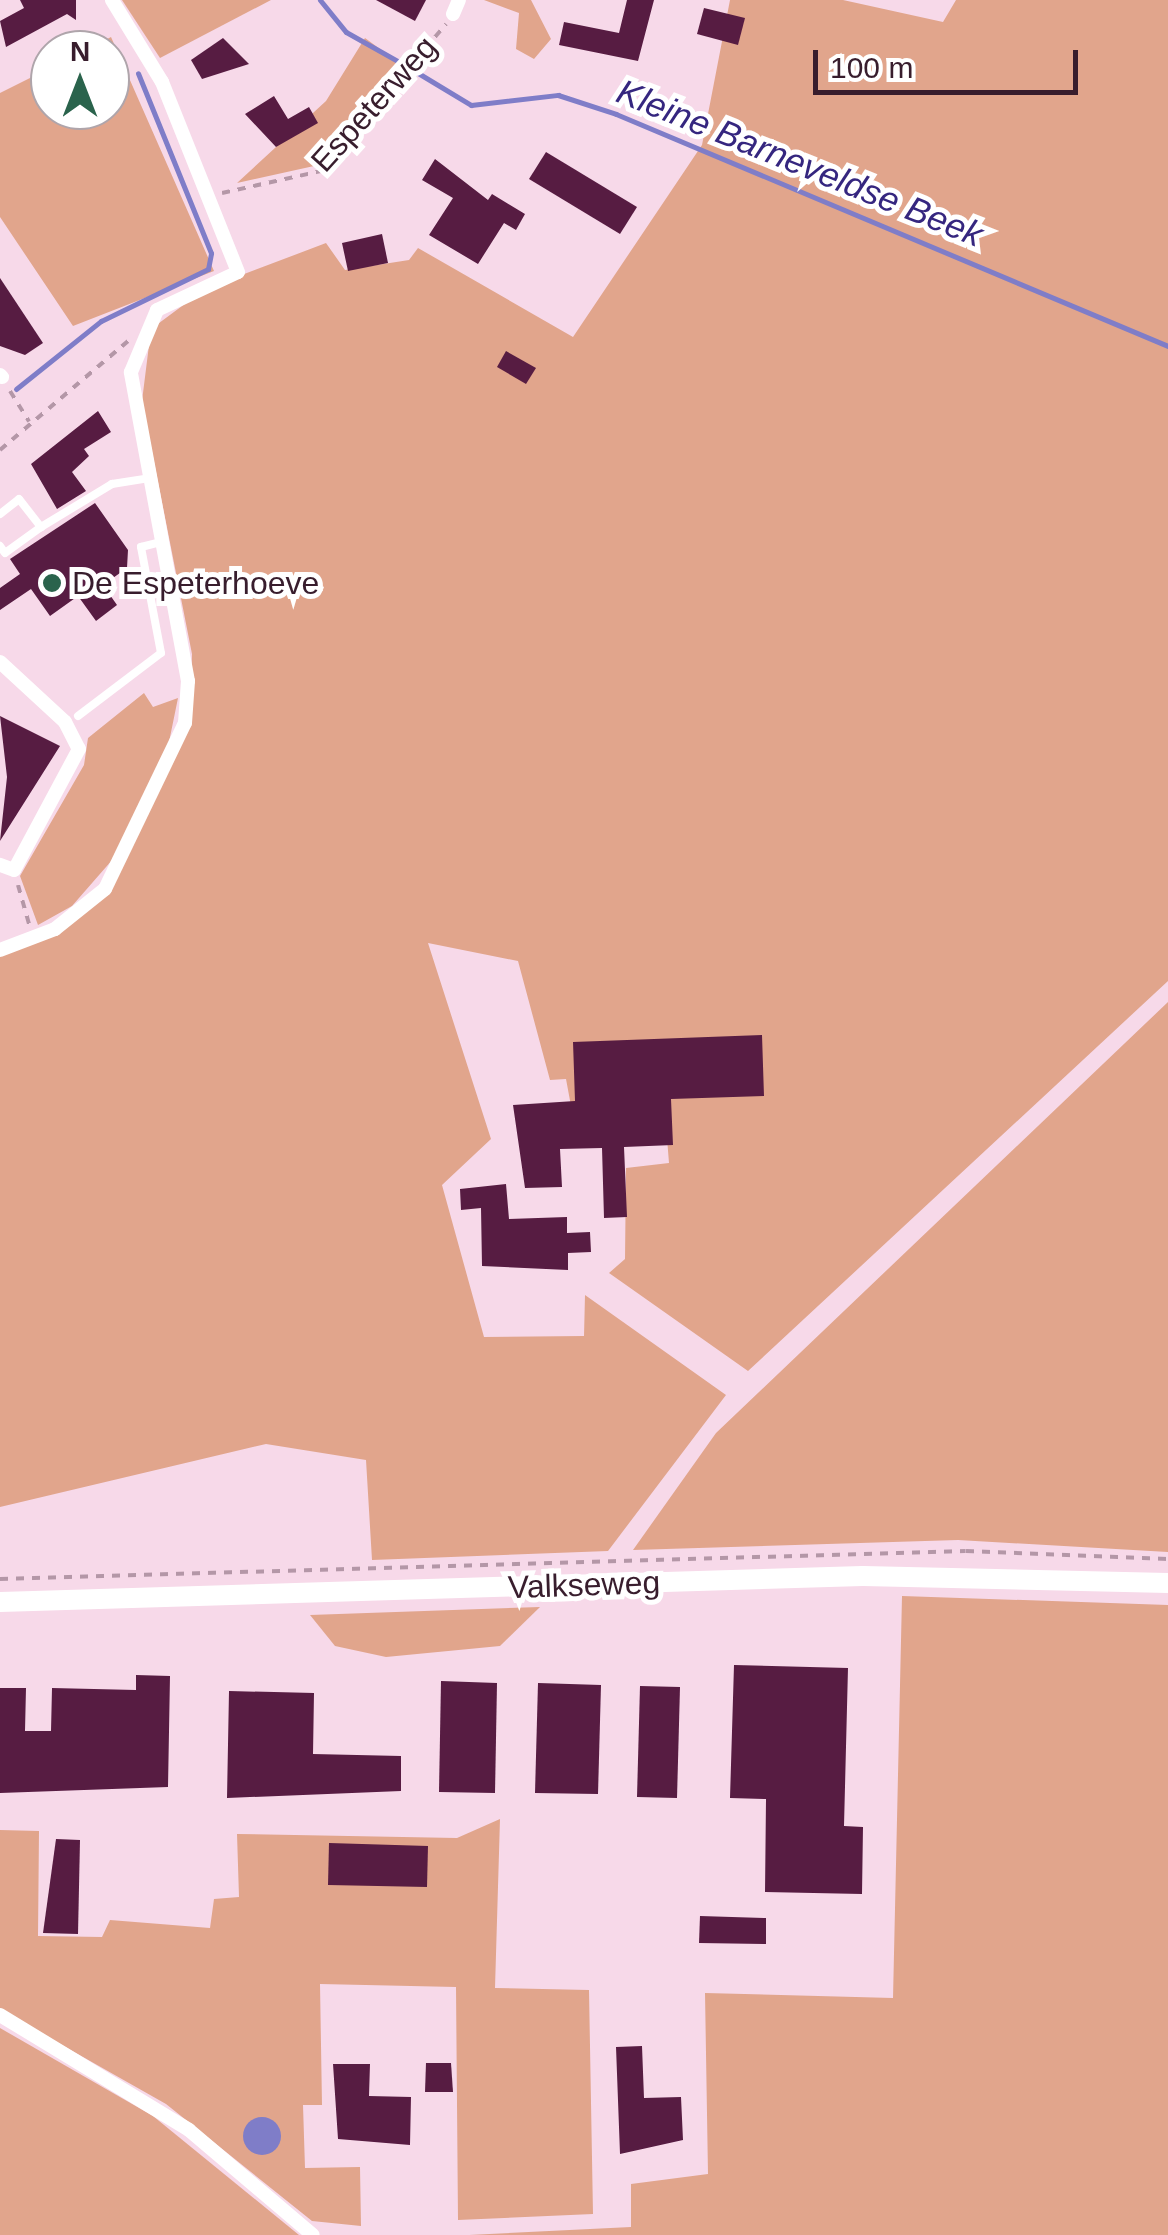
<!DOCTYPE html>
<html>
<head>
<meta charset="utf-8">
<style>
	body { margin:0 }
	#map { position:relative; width:1168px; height:2235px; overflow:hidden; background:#f7d9e9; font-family:Arial,sans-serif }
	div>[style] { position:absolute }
	.green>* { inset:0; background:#e1a58c }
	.water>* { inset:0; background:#7f7dc8 }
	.round { border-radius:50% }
	.stream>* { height:5px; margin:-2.5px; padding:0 2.5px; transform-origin:2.5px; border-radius:2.5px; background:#7f7dc8 }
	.building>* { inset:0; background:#571c42 }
	.path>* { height:4px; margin-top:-2px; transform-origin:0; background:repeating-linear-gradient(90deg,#b497a7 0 8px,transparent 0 16px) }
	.service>* { height:8px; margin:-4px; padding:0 4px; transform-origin:4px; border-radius:4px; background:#fff }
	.minor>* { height:14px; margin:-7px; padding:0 7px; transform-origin:7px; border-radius:7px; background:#fff }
	.secondary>* { height:20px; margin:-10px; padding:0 10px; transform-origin:10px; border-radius:10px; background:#fff }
	.dots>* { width:28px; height:28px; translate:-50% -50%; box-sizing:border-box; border:5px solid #fff; border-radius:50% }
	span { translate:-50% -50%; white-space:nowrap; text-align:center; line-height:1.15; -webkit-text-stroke:10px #fff; paint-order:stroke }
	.street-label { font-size:32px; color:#381d2d }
	.poi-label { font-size:32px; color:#381d2d }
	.left { translate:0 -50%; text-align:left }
	.water-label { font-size:35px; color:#35267f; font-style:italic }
	.north { position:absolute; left:30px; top:30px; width:100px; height:100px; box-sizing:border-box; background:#fff; border:2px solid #afa5ab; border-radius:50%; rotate:0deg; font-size:28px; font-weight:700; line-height:40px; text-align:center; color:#381d2d }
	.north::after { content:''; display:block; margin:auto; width:35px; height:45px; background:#2a634c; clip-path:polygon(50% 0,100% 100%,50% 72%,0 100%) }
	.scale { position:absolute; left:813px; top:50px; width:265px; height:45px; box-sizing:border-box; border:5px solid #381d2d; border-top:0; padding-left:12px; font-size:30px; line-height:35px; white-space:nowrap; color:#381d2d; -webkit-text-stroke:8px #fff; paint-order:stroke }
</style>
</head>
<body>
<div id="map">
	<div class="green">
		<div style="clip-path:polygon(122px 0,271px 0,160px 58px)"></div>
		<div style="clip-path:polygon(484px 0,531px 0,551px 39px,534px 59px,516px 49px,519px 13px)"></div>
		<div style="clip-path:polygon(730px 0,843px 0,943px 22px,956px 0,1168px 0,1168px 981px,748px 1371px,609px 1273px,625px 1259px,626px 1168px,669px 1163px,664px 1101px,571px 1106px,566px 1079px,550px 1080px,518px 961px,428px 943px,491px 1139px,442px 1185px,484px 1337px,584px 1336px,585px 1295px,726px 1395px,608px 1551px,372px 1560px,366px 1460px,266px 1444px,0 1507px,0 955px,66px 928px,116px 880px,190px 717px,192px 654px,142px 401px,151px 329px,205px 289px,326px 243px,345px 270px,409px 260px,418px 248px,573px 337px,702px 145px)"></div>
		<div style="clip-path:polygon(111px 37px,214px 271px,73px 326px,0 217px,0 93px,50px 68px,50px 110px,110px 110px,110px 50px,86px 50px)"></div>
		<div style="clip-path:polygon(365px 38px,399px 63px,314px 166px,237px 183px,326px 101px)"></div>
		<div style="clip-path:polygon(144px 693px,153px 707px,178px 698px,168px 747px,113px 859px,72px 906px,38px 925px,20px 876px,84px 765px,88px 738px)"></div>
		<div style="clip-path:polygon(1168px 1002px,1168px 1552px,958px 1540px,633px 1550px,716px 1433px)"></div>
		<div style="clip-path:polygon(902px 1596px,1168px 1605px,1168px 2235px,469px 2235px,631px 2227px,631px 2184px,708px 2174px,705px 1993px,893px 1998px)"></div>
		<div style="clip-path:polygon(540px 1607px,500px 1646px,386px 1657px,335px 1646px,310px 1615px)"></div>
		<div style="clip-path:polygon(500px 1819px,495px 1988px,589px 1990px,593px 2214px,458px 2220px,456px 1987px,320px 1984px,322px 2105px,303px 2105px,305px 2168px,360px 2167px,361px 2226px,312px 2221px,166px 2104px,0 2010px,0 1830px,39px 1831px,38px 1936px,102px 1937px,110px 1920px,210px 1928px,214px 1899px,239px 1897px,237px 1834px,457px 1838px)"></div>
		<div style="clip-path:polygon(0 2028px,153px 2116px,299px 2235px,0 2235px)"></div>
	</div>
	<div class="water">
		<div class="round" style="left:243px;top:2117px;width:38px;height:38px"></div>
	</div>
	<div class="stream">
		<div style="left:320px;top:0;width:41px;rotate:50.9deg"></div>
		<div style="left:346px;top:32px;width:63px;rotate:29.4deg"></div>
		<div style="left:413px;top:70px;width:68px;rotate:31.1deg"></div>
		<div style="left:471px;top:105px;width:88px;rotate:-6.6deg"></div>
		<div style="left:558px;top:95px;width:61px;rotate:18.1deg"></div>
		<div style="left:616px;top:114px;width:599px;rotate:22.8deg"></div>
		<div style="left:16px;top:389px;width:109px;rotate:-38.7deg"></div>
		<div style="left:101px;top:321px;width:119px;rotate:-25.9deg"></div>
		<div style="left:208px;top:269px;width:16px;rotate:-79deg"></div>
		<div style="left:211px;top:253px;width:194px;rotate:-112.1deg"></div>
	</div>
	<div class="building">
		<div style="clip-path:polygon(20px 0,76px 0,76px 20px,67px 14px,6px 47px,0 21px,24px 8px)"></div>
		<div style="clip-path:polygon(376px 0,426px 0,415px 21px)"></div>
		<div style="clip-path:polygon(627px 0,654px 0,638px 61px,559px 45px,564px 22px,619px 33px)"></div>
		<div style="clip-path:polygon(704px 8px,745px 18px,738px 45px,697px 34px)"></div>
		<div style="clip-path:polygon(223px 38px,249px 64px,202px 79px,191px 60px)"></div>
		<div style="clip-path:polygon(274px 96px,288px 119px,309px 107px,318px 123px,276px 147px,245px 114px)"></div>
		<div style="clip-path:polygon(546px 152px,637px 207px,620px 234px,529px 179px)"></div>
		<div style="clip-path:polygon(435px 159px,488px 200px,492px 194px,525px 214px,516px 230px,504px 223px,478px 264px,429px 235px,453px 198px,422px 180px)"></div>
		<div style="clip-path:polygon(382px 234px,388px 263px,348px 271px,342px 243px)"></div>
		<div style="clip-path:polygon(0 278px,43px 343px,25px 355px,0 346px)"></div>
		<div style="clip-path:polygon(506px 351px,536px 368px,526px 384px,497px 367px)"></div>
		<div style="clip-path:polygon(98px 411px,111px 432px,84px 449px,89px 456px,72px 472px,86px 491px,57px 509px,31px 464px)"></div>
		<div style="clip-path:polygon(95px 503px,128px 550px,127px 568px,103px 585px,117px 605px,96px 621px,78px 596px,50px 616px,31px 589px,0 610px,0 588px,20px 574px,10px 559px)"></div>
		<div style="clip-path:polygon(0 716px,60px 746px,0 841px,7px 777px)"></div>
		<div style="clip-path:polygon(762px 1035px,764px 1096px,671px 1099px,673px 1145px,624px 1147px,627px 1217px,604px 1218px,602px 1148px,560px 1149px,562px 1187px,525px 1188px,513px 1105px,575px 1101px,573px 1042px)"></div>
		<div style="clip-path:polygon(506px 1184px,509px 1219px,567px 1217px,567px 1233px,590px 1232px,591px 1252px,568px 1253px,568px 1270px,482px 1266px,481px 1208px,461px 1210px,460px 1189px)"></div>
		<div style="clip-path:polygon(734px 1665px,848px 1668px,844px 1826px,863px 1827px,862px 1894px,765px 1892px,766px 1799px,730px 1798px)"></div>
		<div style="clip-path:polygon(136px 1675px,170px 1676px,168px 1787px,0 1793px,0 1688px,26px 1688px,25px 1731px,51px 1731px,52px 1688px,136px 1690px)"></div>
		<div style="clip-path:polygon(441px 1681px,497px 1683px,495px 1793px,439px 1792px)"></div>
		<div style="clip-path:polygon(538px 1683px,601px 1685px,598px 1794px,535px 1793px)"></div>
		<div style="clip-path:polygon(640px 1686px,680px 1687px,677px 1798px,637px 1797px)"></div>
		<div style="clip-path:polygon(229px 1691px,314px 1693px,313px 1754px,401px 1756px,401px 1791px,227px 1798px)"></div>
		<div style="clip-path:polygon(56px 1839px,80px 1840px,78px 1934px,43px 1933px)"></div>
		<div style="clip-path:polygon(329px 1843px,428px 1846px,427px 1887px,328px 1885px)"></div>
		<div style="clip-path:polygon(700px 1916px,766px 1918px,766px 1944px,699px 1943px)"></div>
		<div style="clip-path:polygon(642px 2046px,644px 2098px,681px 2097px,683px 2140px,620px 2154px,616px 2047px)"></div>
		<div style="clip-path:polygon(426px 2063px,451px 2063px,453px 2092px,425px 2092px)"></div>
		<div style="clip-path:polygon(333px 2064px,370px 2064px,369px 2096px,411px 2097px,410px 2145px,338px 2139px)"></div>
	</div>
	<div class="path">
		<div style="left:222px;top:193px;width:101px;rotate:-12.5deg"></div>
		<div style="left:321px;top:171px;width:193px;rotate:-49.6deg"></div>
		<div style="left:10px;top:391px;width:36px;rotate:58deg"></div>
		<div style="left:0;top:450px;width:168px;rotate:-40.4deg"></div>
		<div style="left:18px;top:885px;width:41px;rotate:74.2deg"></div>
		<div style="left:0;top:1579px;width:966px;rotate:-1.66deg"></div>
		<div style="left:966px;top:1551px;width:202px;rotate:2.3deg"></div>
	</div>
	<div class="service">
		<div style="left:0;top:514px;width:24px;rotate:-38deg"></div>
		<div style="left:19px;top:499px;width:36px;rotate:52deg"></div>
		<div style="left:41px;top:527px;width:44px;rotate:144.2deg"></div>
		<div style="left:5px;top:553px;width:9px;rotate:-126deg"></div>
		<div style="left:41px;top:527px;width:83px;rotate:-31.2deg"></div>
		<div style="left:112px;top:484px;width:36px;rotate:-9deg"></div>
		<div style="left:78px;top:716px;width:104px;rotate:-37.2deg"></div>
		<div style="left:161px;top:653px;width:108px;rotate:-100.7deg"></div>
		<div style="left:141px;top:547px;width:21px;rotate:-14deg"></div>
	</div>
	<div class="minor">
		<div style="left:453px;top:14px;width:15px;rotate:-67deg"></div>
		<div style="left:0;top:375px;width:3px;rotate:45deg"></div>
		<div style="left:0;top:662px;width:88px;rotate:42.7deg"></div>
		<div style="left:65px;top:722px;width:30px;rotate:63deg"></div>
		<div style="left:79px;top:749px;width:137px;rotate:118.2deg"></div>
		<div style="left:14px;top:870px;width:15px;rotate:-160deg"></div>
		<div style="left:0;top:950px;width:59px;rotate:-20.9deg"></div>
		<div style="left:55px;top:929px;width:64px;rotate:-38.7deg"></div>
		<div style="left:105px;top:889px;width:184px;rotate:-64.3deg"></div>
		<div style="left:185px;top:723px;width:42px;rotate:-85.9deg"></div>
		<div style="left:188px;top:681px;width:314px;rotate:-100.5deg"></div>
		<div style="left:131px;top:372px;width:67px;rotate:-67.2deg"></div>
		<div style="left:157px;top:310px;width:89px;rotate:-25.1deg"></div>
		<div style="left:238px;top:272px;width:205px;rotate:-111.8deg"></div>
		<div style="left:162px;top:82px;width:96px;rotate:-121.4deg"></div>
		<div style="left:0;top:2015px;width:221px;rotate:31.3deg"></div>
		<div style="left:189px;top:2130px;width:162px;rotate:40.3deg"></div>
	</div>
	<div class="secondary">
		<div style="left:0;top:1602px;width:863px;rotate:-1.73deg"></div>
		<div style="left:863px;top:1576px;width:305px;rotate:1.3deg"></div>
	</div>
	<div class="dots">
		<div style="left:52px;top:583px;background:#2a634c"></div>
	</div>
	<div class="street-label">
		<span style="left:374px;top:104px;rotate:-48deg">Espeterweg</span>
		<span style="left:584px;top:1585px;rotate:-2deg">Valkseweg</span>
	</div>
	<div class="poi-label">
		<span class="left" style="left:72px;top:583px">De Espeterhoeve</span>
	</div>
	<div class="water-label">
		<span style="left:800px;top:163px;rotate:22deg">Kleine Barneveldse Beek</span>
	</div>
	<div class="north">N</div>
	<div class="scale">100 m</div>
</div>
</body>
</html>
